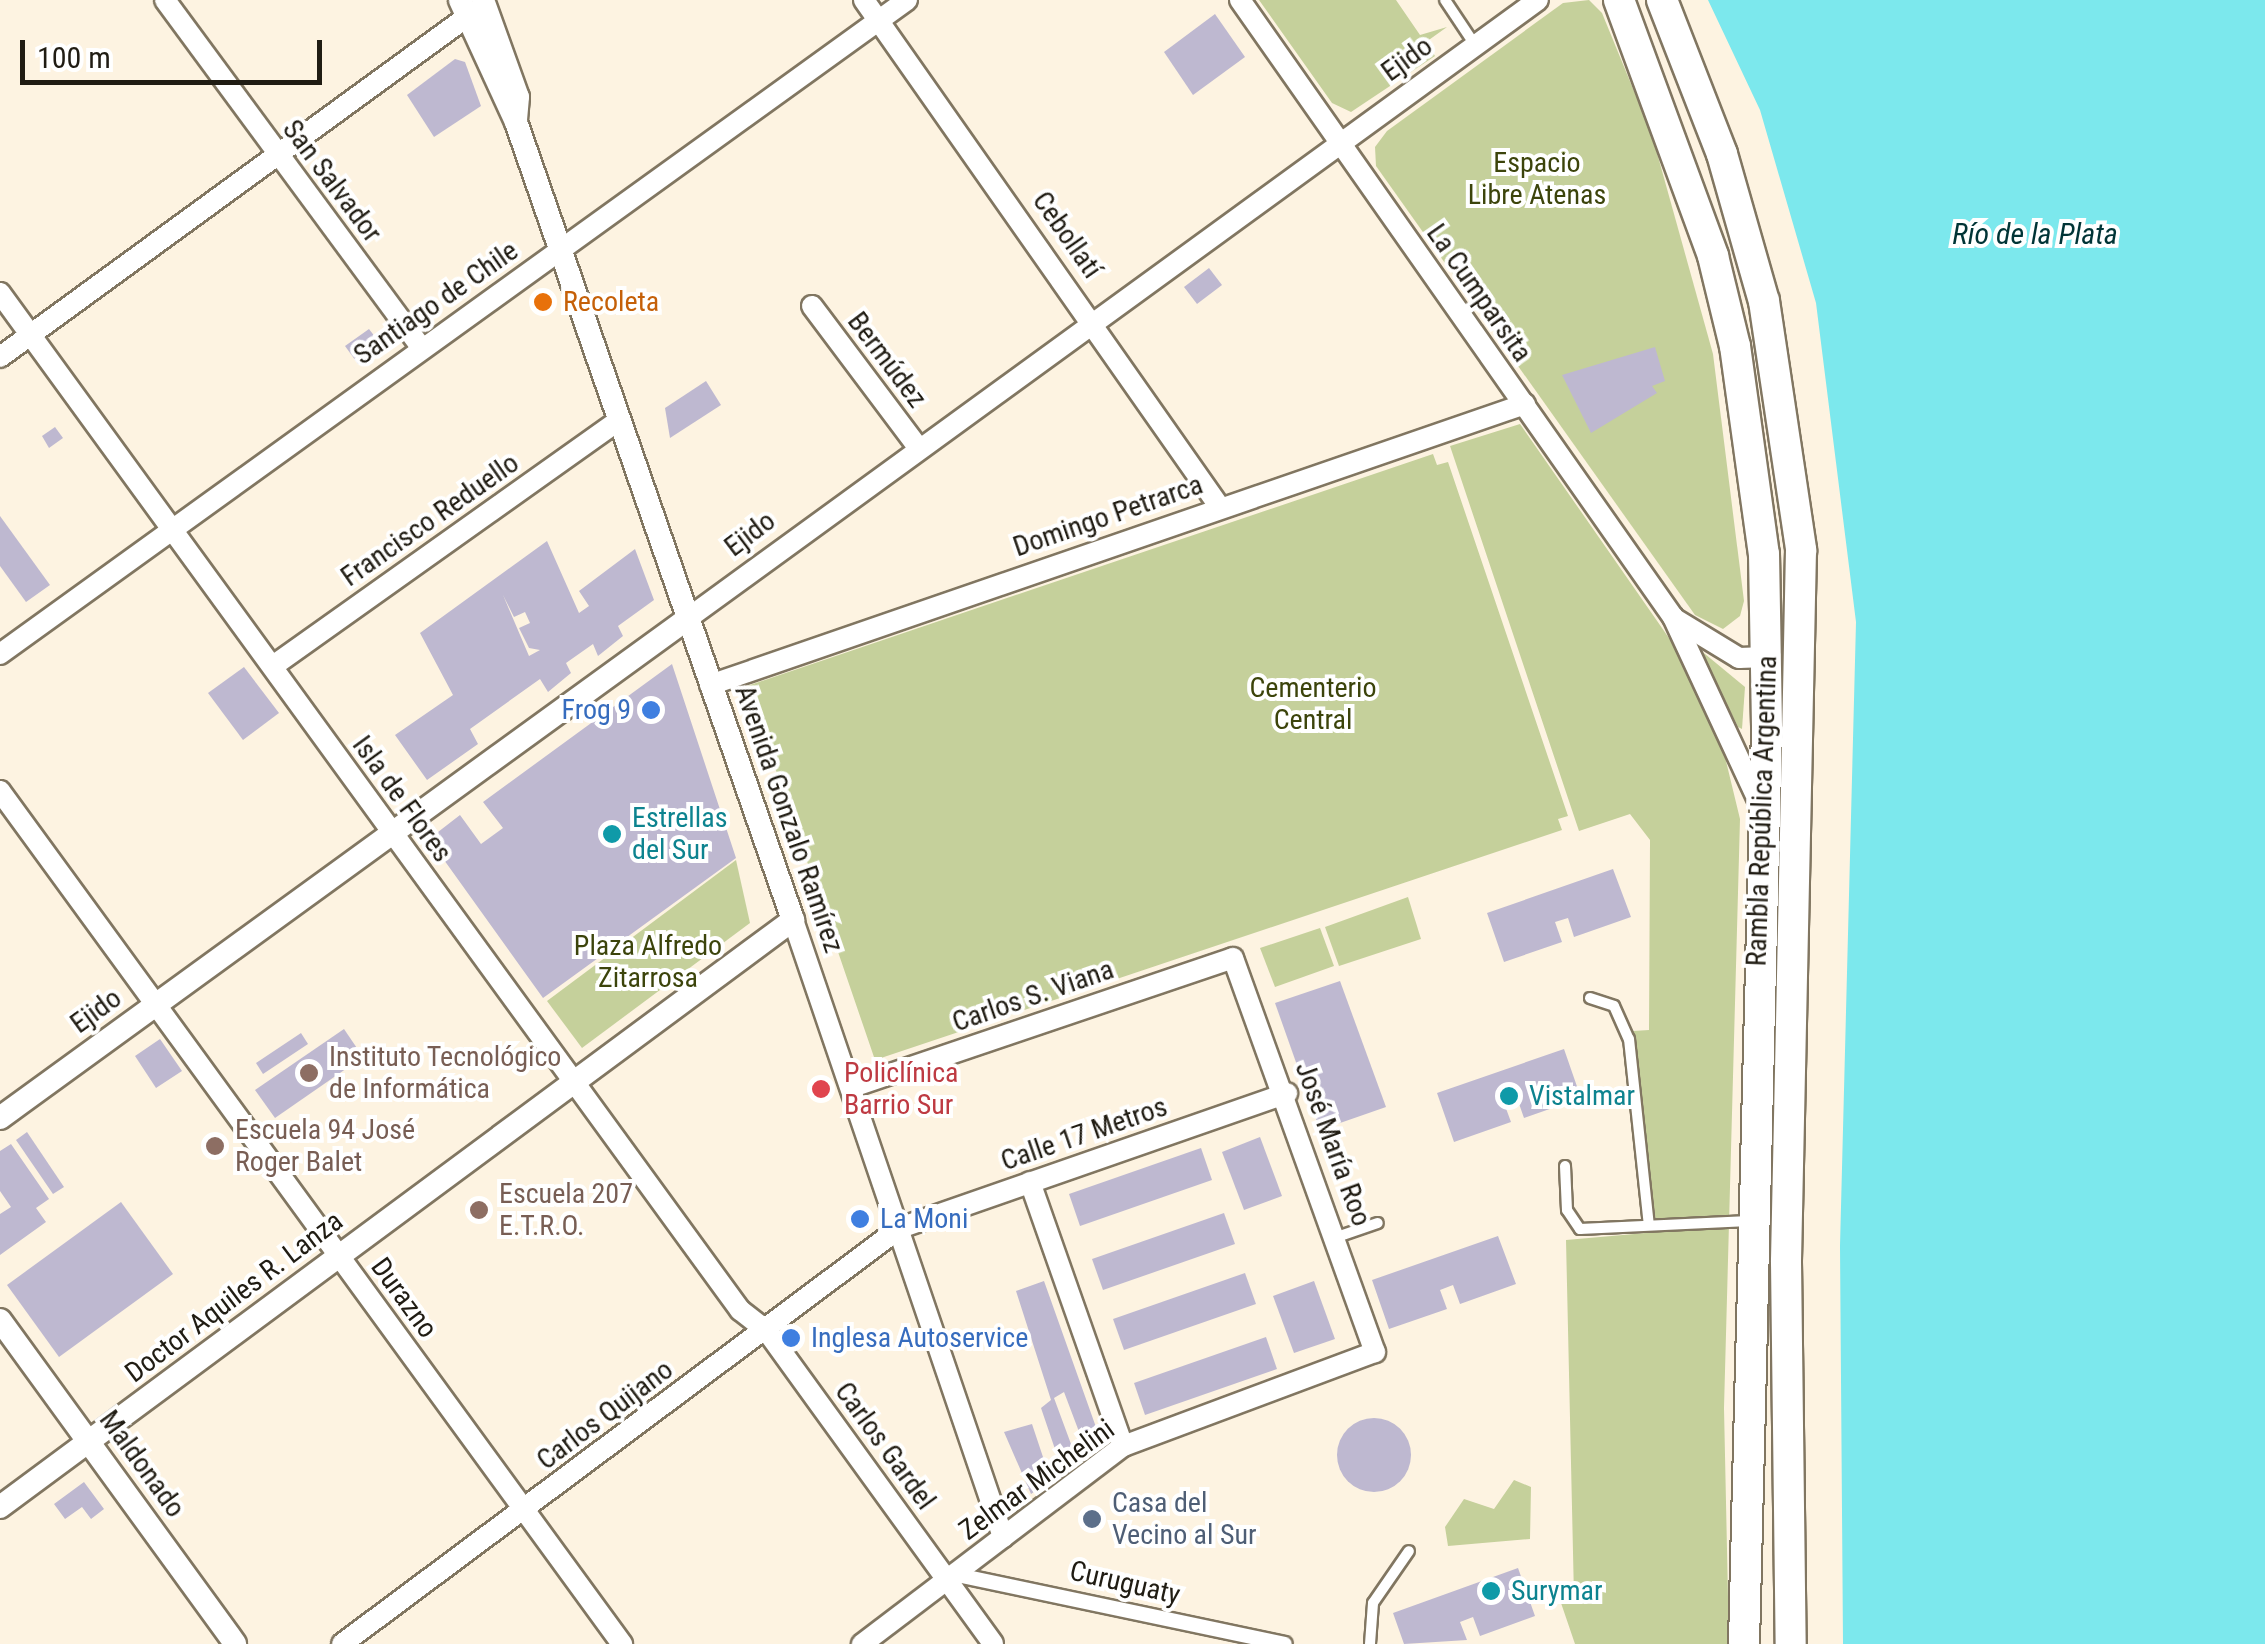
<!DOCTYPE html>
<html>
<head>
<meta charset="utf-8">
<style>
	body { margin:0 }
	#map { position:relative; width:2265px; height:1644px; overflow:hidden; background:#fdf3e1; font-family:"Roboto Condensed",sans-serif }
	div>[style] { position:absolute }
	.green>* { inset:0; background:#c5d09b }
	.water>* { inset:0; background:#7ce8ed }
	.building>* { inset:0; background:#beb8d0 }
	.round { border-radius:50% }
	.roads { filter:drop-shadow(2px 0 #817661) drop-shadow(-2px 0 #817661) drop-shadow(0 2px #817661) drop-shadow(0 -2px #817661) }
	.service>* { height:10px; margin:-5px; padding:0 5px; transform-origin:5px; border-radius:5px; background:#fff }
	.pedestrian>* { height:14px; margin:-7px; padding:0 7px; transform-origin:7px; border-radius:7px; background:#fff }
	.minor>* { height:20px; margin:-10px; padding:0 10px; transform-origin:10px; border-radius:10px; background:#fff }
	.tertiary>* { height:22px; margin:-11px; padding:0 11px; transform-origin:11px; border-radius:11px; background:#fff }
	.primary>* { height:30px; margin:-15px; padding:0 15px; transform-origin:15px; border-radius:15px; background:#fff }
	.dots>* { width:28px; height:28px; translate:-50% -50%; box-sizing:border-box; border:5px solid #fff; border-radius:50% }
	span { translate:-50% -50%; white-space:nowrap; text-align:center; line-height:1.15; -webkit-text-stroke:8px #fff; paint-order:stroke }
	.street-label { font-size:28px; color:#201c13 }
	.park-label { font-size:28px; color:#3c440b }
	.food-label { font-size:28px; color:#c56008 }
	.left { translate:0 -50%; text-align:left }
	.shop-label { font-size:28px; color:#366cbe }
	.right { translate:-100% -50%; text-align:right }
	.culture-label { font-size:28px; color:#0d838f }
	.education-label { font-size:28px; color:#785e54 }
	.health-label { font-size:28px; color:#be3a42 }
	.service-label { font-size:28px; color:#4e5e75 }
	.water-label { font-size:30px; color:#003436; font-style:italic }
	.scale { position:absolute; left:20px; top:40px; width:302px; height:45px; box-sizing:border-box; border:5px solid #201c13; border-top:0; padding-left:12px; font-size:30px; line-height:35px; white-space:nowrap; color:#201c13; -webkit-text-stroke:8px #fff; paint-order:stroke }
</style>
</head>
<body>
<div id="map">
	<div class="green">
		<div style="clip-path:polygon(1259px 0,1396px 0,1420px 35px,1447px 27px,1426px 42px,1435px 56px,1351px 112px,1332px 103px)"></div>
		<div style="clip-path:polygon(1589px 0,1602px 13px,1652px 135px,1713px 354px,1744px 601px,1740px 616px,1723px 629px,1695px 615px,1376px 166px,1375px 147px,1387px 131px,1563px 3px)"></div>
		<div style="clip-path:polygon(1520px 424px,1678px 651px,1718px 728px,1740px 819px,1724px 1408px,1729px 1644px,1575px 1644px,1561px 1603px,1574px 1597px,1566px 1240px,1657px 1232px,1633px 1031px,1649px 1030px,1650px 840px,1630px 814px,1579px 831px,1450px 446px)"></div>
		<div style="clip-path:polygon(1433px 454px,1437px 465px,1448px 462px,1568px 816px,1558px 819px,1562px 830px,875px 1060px,747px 686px)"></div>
		<div style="clip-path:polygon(1699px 649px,1745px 687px,1742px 729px,1738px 727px)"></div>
		<div style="clip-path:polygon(736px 860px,750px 923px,582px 1048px,547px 1001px)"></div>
		<div style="clip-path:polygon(1408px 897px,1421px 939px,1339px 966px,1325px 927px)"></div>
		<div style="clip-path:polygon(1320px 928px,1334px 966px,1275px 987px,1260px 948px)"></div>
		<div style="clip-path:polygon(1514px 1480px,1531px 1487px,1530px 1539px,1448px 1546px,1445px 1527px,1464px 1499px,1494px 1509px)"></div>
	</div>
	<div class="water">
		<div style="clip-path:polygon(1708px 0,2265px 0,2265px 1644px,1843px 1644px,1840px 1246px,1856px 622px,1816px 303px,1760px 110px)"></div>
	</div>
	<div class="building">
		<div style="clip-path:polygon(1215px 14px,1245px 57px,1193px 95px,1164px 52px)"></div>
		<div style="clip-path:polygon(455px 59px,465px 62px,481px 106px,434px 137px,407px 95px)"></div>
		<div style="clip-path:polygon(1209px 268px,1222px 285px,1197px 304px,1184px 287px)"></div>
		<div style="clip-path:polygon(369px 329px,382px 346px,358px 364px,345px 346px)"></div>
		<div style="clip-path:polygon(1655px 347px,1665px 381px,1652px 386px,1657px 393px,1591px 433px,1562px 375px)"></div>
		<div style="clip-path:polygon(706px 381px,721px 405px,670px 438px,665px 408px)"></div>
		<div style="clip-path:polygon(55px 427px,63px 438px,49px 448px,42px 436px)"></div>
		<div style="clip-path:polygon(0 516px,50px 585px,26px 602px,0 566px)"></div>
		<div style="clip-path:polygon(evenodd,547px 541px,579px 613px,589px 606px,579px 591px,635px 549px,654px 600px,618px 626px,623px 636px,598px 656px,593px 644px,566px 663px,571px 673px,548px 692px,540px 679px,470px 729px,478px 744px,427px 780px,395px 735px,453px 695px,420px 633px,547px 541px,503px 595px,514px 617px,525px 612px,530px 623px,519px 628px,529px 648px,540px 650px,529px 656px,503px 595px)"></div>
		<div style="clip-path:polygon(672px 664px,736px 858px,543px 998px,429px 839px,460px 815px,481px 844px,503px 828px,483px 802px)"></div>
		<div style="clip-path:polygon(244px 667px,279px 713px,243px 740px,208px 693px)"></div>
		<div style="clip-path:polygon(1613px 869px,1631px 917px,1574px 937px,1568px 918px,1555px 922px,1562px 942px,1504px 962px,1487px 913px)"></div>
		<div style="clip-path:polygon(1340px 981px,1386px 1107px,1320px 1130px,1275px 1003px)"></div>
		<div style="clip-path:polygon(344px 1029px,363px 1057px,275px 1118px,255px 1090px)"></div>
		<div style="clip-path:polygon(301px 1033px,308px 1044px,263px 1074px,256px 1063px)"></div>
		<div style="clip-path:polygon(160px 1039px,182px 1071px,156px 1088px,135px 1056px)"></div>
		<div style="clip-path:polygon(1564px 1049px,1581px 1098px,1524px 1118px,1517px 1098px,1504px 1103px,1511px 1122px,1454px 1142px,1437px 1093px)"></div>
		<div style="clip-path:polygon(27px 1132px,64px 1187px,53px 1194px,16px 1140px)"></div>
		<div style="clip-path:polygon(1260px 1137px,1282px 1196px,1244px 1210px,1222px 1152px)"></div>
		<div style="clip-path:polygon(11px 1144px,49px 1199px,36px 1208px,46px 1222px,0 1255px,0 1214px,11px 1207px,0 1191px,0 1151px)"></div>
		<div style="clip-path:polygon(1201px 1148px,1212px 1180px,1080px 1226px,1069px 1194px)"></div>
		<div style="clip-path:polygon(121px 1202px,173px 1274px,59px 1357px,7px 1285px)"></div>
		<div style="clip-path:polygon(1224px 1213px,1235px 1244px,1103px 1290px,1092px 1259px)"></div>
		<div style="clip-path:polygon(1498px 1236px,1516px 1284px,1460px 1304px,1453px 1285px,1440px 1290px,1447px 1309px,1389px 1329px,1372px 1280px)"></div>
		<div style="clip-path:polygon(1245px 1273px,1256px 1304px,1124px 1350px,1113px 1319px)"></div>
		<div style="clip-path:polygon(evenodd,1044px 1281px,1102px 1444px,1031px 1494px,1004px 1432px,1032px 1424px,1045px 1463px,1057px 1455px,1041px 1408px,1051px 1400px,1016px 1291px,1044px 1281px,1064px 1392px,1081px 1437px,1071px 1444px,1054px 1398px,1064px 1392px)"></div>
		<div style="clip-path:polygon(1314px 1281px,1335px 1339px,1294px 1353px,1273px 1296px)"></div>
		<div style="clip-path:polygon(1266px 1337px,1277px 1369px,1145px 1415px,1134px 1383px)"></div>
		<div class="round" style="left:1337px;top:1418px;width:74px;height:74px"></div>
		<div style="clip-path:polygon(84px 1482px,104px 1509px,91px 1519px,82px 1507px,65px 1519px,54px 1504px)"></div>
		<div style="clip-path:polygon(1518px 1568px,1535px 1616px,1480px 1636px,1473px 1617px,1460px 1622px,1467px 1640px,1404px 1644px,1393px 1613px)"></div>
	</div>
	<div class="roads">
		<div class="service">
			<div style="left:1445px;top:0;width:54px;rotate:56.3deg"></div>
			<div style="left:1590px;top:998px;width:25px;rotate:18deg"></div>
			<div style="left:1614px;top:1006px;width:36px;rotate:66deg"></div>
			<div style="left:1629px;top:1039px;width:187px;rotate:83.9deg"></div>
			<div style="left:1565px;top:1166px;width:44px;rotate:87.4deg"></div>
			<div style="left:1567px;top:1210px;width:23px;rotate:56deg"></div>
			<div style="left:1580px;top:1229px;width:169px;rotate:-2.7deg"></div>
			<div style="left:1337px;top:1237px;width:43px;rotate:-18.9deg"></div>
			<div style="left:1370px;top:1644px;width:41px;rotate:-85.8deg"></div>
			<div style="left:1373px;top:1603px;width:63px;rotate:-55.3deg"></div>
		</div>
		<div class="pedestrian">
			<div style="left:953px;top:1574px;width:339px;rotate:11.9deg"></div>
		</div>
		<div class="minor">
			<div style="left:165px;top:0;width:430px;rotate:53.6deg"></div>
			<div style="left:864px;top:0;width:618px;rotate:54.95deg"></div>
			<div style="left:1240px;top:0;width:754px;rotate:54.94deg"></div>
			<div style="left:1673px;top:617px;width:209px;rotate:65.1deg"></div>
			<div style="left:0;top:293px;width:1258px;rotate:53.96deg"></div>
			<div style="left:740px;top:1310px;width:33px;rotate:38deg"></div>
			<div style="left:766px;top:1330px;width:387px;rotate:54.1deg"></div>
			<div style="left:812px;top:306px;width:175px;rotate:53.1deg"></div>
			<div style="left:0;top:357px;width:579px;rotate:-36.08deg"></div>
			<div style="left:687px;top:619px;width:1052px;rotate:-36.03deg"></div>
			<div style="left:1675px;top:619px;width:75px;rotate:31.4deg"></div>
			<div style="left:1739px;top:658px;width:28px;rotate:-2deg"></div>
			<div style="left:0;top:654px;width:1118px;rotate:-35.79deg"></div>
			<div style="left:273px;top:666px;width:425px;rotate:-35.4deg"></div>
			<div style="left:710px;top:685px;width:862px;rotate:-19.02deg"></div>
			<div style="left:0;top:791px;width:1056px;rotate:53.9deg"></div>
			<div style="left:793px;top:920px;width:652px;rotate:71.2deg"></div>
			<div style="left:852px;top:1087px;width:402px;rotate:-18.7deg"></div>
			<div style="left:1233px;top:958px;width:419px;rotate:70.2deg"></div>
			<div style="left:1375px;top:1352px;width:269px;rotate:159.5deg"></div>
			<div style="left:1123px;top:1446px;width:328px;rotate:142.8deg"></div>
			<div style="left:1030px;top:1182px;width:280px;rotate:70.6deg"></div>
			<div style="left:342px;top:1644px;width:696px;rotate:-36.71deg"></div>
			<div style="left:900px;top:1228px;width:410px;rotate:-19.2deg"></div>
		</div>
		<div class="tertiary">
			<div style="left:483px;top:0;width:103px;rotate:70.2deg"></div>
			<div style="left:518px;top:97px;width:25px;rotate:95deg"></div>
			<div style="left:0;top:1118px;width:849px;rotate:-35.99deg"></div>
			<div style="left:0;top:1320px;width:400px;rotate:54deg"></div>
			<div style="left:0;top:1507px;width:987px;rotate:-36.51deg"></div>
			<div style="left:793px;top:920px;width:845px;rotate:-109.14deg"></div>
			<div style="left:516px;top:122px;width:134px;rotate:-114.7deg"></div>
		</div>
		<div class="primary">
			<div style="left:1619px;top:0;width:273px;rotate:69.8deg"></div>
			<div style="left:1713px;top:256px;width:93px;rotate:76.3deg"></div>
			<div style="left:1735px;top:346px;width:210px;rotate:82.1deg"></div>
			<div style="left:1764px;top:554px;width:174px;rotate:89deg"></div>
			<div style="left:1767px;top:728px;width:916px;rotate:91.44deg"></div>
			<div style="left:1662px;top:0;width:165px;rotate:68.7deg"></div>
			<div style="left:1722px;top:154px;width:153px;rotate:74.1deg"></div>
			<div style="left:1764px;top:301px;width:252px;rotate:81.5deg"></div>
			<div style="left:1801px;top:550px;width:712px;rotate:91.21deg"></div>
			<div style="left:1786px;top:1262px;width:382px;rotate:89.3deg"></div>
		</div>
	</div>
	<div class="dots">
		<div style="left:543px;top:302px;background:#e8710a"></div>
		<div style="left:651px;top:710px;background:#3f7fe0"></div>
		<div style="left:612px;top:834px;background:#0f9aa8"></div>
		<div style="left:309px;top:1073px;background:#8d6e63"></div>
		<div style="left:821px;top:1089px;background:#e0444e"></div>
		<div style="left:1509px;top:1096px;background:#0f9aa8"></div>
		<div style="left:215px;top:1146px;background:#8d6e63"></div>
		<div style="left:479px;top:1210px;background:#8d6e63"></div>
		<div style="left:860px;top:1219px;background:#3f7fe0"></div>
		<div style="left:791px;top:1338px;background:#3f7fe0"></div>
		<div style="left:1092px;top:1519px;background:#5c6f8a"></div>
		<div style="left:1491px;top:1591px;background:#0f9aa8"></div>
	</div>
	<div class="street-label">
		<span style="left:1407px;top:59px;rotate:-36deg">Ejido</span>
		<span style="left:332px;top:181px;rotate:53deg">San Salvador</span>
		<span style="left:1067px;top:235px;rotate:55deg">Cebollatí</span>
		<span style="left:1479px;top:293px;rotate:55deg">La Cumparsita</span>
		<span style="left:436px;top:303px;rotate:-35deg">Santiago de Chile</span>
		<span style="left:887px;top:360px;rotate:53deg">Bermúdez</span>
		<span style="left:1108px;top:516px;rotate:-19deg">Domingo Petrarca</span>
		<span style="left:430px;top:520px;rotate:-35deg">Francisco Reduello</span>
		<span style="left:750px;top:534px;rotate:-37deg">Ejido</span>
		<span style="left:402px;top:799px;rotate:54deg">Isla de Flores</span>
		<span style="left:1762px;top:811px;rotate:-88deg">Rambla República Argentina</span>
		<span style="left:789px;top:819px;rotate:71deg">Avenida Gonzalo Ramírez</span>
		<span style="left:1033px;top:996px;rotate:-19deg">Carlos S. Viana</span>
		<span style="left:96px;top:1011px;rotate:-36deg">Ejido</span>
		<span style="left:1084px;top:1134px;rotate:-19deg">Calle 17 Metros</span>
		<span style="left:1333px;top:1144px;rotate:70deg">José María Roo</span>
		<span style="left:234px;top:1297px;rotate:-37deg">Doctor Aquiles R. Lanza</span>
		<span style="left:404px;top:1298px;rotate:54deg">Durazno</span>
		<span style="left:605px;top:1415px;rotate:-37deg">Carlos Quijano</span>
		<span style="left:885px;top:1446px;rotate:54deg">Carlos Gardel</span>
		<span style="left:142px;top:1464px;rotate:54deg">Maldonado</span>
		<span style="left:1037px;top:1480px;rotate:-36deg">Zelmar Michelini</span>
		<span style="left:1125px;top:1583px;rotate:13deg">Curuguaty</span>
	</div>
	<div class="park-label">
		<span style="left:1537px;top:179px">Espacio<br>Libre Atenas</span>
		<span style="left:1313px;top:704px">Cementerio<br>Central</span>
		<span style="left:648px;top:962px">Plaza Alfredo<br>Zitarrosa</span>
	</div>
	<div class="food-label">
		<span class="left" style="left:563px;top:302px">Recoleta</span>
	</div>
	<div class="shop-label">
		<span class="right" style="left:631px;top:710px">Frog 9</span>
		<span class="left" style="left:880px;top:1219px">La Moni</span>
		<span class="left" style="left:811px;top:1338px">Inglesa Autoservice</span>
	</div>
	<div class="culture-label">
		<span class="left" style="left:632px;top:834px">Estrellas<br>del Sur</span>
		<span class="left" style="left:1529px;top:1096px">Vistalmar</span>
		<span class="left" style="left:1511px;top:1591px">Surymar</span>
	</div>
	<div class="education-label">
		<span class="left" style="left:329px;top:1073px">Instituto Tecnológico<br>de Informática</span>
		<span class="left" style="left:235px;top:1146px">Escuela 94 José<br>Roger Balet</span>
		<span class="left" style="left:499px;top:1210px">Escuela 207<br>E.T.R.O.</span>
	</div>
	<div class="health-label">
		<span class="left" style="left:844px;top:1089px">Policlínica<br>Barrio Sur</span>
	</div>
	<div class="service-label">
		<span class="left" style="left:1112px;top:1519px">Casa del<br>Vecino al Sur</span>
	</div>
	<div class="water-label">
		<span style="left:2035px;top:234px">Río de la Plata</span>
	</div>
	<div class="scale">100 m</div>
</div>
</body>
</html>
